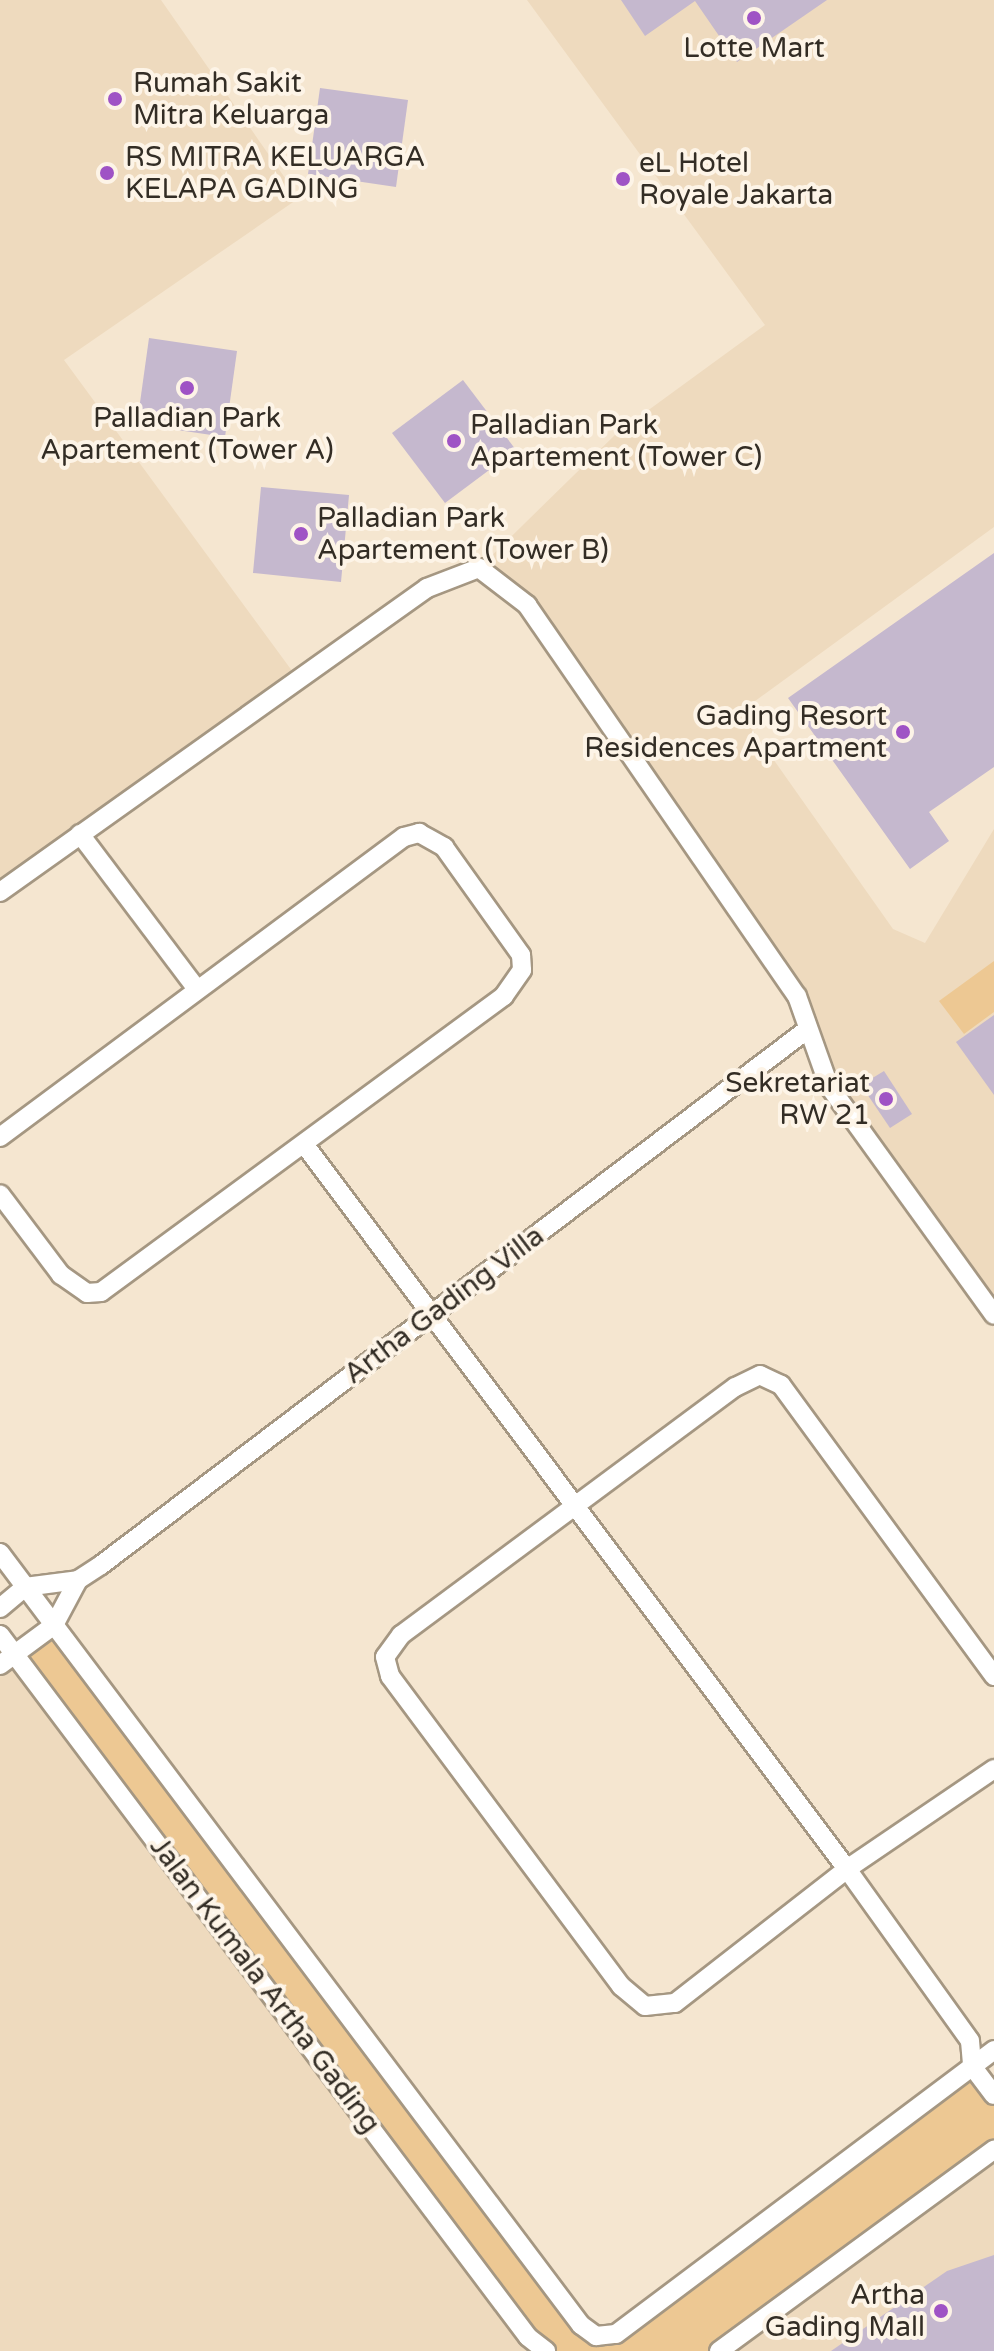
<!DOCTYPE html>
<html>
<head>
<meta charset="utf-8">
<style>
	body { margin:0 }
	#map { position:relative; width:994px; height:2351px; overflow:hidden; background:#f5e6d0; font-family:"Varela Round",sans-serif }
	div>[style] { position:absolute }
	.built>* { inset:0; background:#eedabe }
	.green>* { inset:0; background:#edc893 }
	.building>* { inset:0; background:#c5b8ce }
	.roads { filter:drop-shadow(2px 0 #a59782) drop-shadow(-2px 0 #a59782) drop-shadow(0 2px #a59782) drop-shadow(0 -2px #a59782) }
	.street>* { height:18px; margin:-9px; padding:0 9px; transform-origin:9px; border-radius:9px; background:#fff }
	.dots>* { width:22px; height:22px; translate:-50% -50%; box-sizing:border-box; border:4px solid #fdf4e7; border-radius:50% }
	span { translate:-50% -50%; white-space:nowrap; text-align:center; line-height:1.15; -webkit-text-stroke:8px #fdf4e7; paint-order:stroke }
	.poi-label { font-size:28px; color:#332d25 }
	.left { translate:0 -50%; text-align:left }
	.right { translate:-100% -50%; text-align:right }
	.street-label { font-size:28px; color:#332d25 }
</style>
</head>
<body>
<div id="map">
	<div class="built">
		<div style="clip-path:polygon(0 0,161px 0,299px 198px,64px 360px,298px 679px,0 892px)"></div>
		<div style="clip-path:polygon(527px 0,994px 0,994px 527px,740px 712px,893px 929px,925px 943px,994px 829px,994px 1316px,829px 1086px,797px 996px,524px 602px,479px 568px,617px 433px,765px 325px)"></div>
		<div style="clip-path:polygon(15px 1654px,528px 2337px,531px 2351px,0 2351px,0 1665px)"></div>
		<div style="clip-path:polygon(994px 2146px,994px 2351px,715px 2351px)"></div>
	</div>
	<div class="green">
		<div style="clip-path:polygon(994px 961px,994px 1012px,964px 1034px,939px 1001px)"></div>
		<div style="clip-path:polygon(57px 1621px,581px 2325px,616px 2334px,972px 2066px,994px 2095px,994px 2149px,719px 2351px,546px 2351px,15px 1654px)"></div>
	</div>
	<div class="building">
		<div style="clip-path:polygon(621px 0,827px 0,737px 62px,695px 1px,645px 36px)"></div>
		<div style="clip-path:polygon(320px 88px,408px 100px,396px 187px,308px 174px)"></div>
		<div style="clip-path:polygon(149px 338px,237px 351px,225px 437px,137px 424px)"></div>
		<div style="clip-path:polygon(463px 380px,516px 450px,445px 503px,392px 433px)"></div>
		<div style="clip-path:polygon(261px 487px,349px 495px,341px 582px,253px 573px)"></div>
		<div style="clip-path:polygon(994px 553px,994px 767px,929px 812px,949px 841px,910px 869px,788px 698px)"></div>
		<div style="clip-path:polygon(994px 1015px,994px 1095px,956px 1042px)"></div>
		<div style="clip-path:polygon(884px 1071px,912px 1114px,890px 1128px,861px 1085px)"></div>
		<div style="clip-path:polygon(994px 2255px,994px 2351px,831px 2351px,947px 2271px)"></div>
	</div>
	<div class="roads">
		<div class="street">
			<div style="left:80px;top:834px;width:194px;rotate:53deg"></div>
			<div style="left:0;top:892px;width:524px;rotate:-35.45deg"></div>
			<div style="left:427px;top:588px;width:56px;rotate:-21deg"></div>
			<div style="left:479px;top:568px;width:61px;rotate:37.6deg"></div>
			<div style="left:527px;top:605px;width:475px;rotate:55.4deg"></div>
			<div style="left:797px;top:996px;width:96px;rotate:70.4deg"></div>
			<div style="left:829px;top:1086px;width:282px;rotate:54.2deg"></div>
			<div style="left:0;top:1137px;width:503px;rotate:-36.6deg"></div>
			<div style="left:404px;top:837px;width:16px;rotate:-15deg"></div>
			<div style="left:419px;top:833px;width:29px;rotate:29deg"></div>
			<div style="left:444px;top:847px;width:133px;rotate:54.5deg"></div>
			<div style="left:521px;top:955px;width:15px;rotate:86deg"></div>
			<div style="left:522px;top:970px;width:32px;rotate:125deg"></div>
			<div style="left:504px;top:996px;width:500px;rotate:143.7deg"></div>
			<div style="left:101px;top:1292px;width:14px;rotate:176deg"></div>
			<div style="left:87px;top:1293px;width:32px;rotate:-145deg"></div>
			<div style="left:61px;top:1275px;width:101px;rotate:-127deg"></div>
			<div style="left:304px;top:1144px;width:906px;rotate:53.17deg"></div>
			<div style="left:847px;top:1869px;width:211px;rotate:54.4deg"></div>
			<div style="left:970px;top:2041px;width:25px;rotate:85deg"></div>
			<div style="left:972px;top:2066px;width:36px;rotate:53deg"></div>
			<div style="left:0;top:1553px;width:966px;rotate:53.04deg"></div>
			<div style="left:581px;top:2325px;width:19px;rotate:36deg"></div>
			<div style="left:596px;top:2336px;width:20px;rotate:-6deg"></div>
			<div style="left:616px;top:2334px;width:473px;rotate:-36.9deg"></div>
			<div style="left:0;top:1608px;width:33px;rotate:-40deg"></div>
			<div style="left:25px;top:1587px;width:53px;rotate:-7.5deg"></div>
			<div style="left:78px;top:1580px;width:27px;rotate:-33deg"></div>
			<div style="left:101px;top:1565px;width:887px;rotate:-37.17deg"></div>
			<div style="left:0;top:1635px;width:878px;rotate:53.05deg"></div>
			<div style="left:528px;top:2337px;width:23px;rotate:38deg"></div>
			<div style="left:0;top:1665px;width:67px;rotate:-36.5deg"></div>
			<div style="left:54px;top:1625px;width:51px;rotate:-61.9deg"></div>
			<div style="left:994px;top:1676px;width:361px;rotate:-126.2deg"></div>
			<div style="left:781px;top:1385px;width:23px;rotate:-155deg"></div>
			<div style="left:760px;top:1375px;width:28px;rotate:154deg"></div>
			<div style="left:735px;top:1387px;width:416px;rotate:143.4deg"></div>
			<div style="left:401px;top:1635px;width:27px;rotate:126deg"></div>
			<div style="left:385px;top:1657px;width:20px;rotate:75deg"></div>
			<div style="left:390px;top:1676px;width:387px;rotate:53.3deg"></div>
			<div style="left:621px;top:1986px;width:31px;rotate:40deg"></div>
			<div style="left:645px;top:2006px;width:30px;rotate:-6deg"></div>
			<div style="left:675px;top:2003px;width:218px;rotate:-37.9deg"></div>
			<div style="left:847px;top:1869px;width:178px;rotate:-34.2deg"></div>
			<div style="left:719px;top:2351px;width:341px;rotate:-36.2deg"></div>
		</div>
	</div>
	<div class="dots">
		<div style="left:754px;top:18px;background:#9f53c5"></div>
		<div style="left:115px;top:99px;background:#9f53c5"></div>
		<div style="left:107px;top:173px;background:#9f53c5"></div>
		<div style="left:623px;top:179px;background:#9f53c5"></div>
		<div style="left:187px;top:388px;background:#9f53c5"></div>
		<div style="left:454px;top:441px;background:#9f53c5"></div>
		<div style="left:301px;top:534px;background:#9f53c5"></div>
		<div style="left:903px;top:732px;background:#9f53c5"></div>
		<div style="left:886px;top:1099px;background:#9f53c5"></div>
		<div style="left:941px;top:2311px;background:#9f53c5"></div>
	</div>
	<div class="poi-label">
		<span style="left:754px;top:48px">Lotte Mart</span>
		<span class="left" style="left:133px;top:99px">Rumah Sakit<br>Mitra Keluarga</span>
		<span class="left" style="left:125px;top:173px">RS MITRA KELUARGA<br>KELAPA GADING</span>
		<span class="left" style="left:639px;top:179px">eL Hotel<br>Royale Jakarta</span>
		<span style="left:187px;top:434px">Palladian Park<br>Apartement (Tower A)</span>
		<span class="left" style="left:470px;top:441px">Palladian Park<br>Apartement (Tower C)</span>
		<span class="left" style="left:317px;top:534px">Palladian Park<br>Apartement (Tower B)</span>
		<span class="right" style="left:887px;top:732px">Gading Resort<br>Residences Apartment</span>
		<span class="right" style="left:870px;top:1099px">Sekretariat<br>RW 21</span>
		<span class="right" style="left:925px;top:2311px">Artha<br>Gading Mall</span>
	</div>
	<div class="street-label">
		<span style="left:444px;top:1305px;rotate:-37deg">Artha Gading Villa</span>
		<span style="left:265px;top:1985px;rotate:53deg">Jalan Kumala Artha Gading</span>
	</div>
</div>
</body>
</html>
